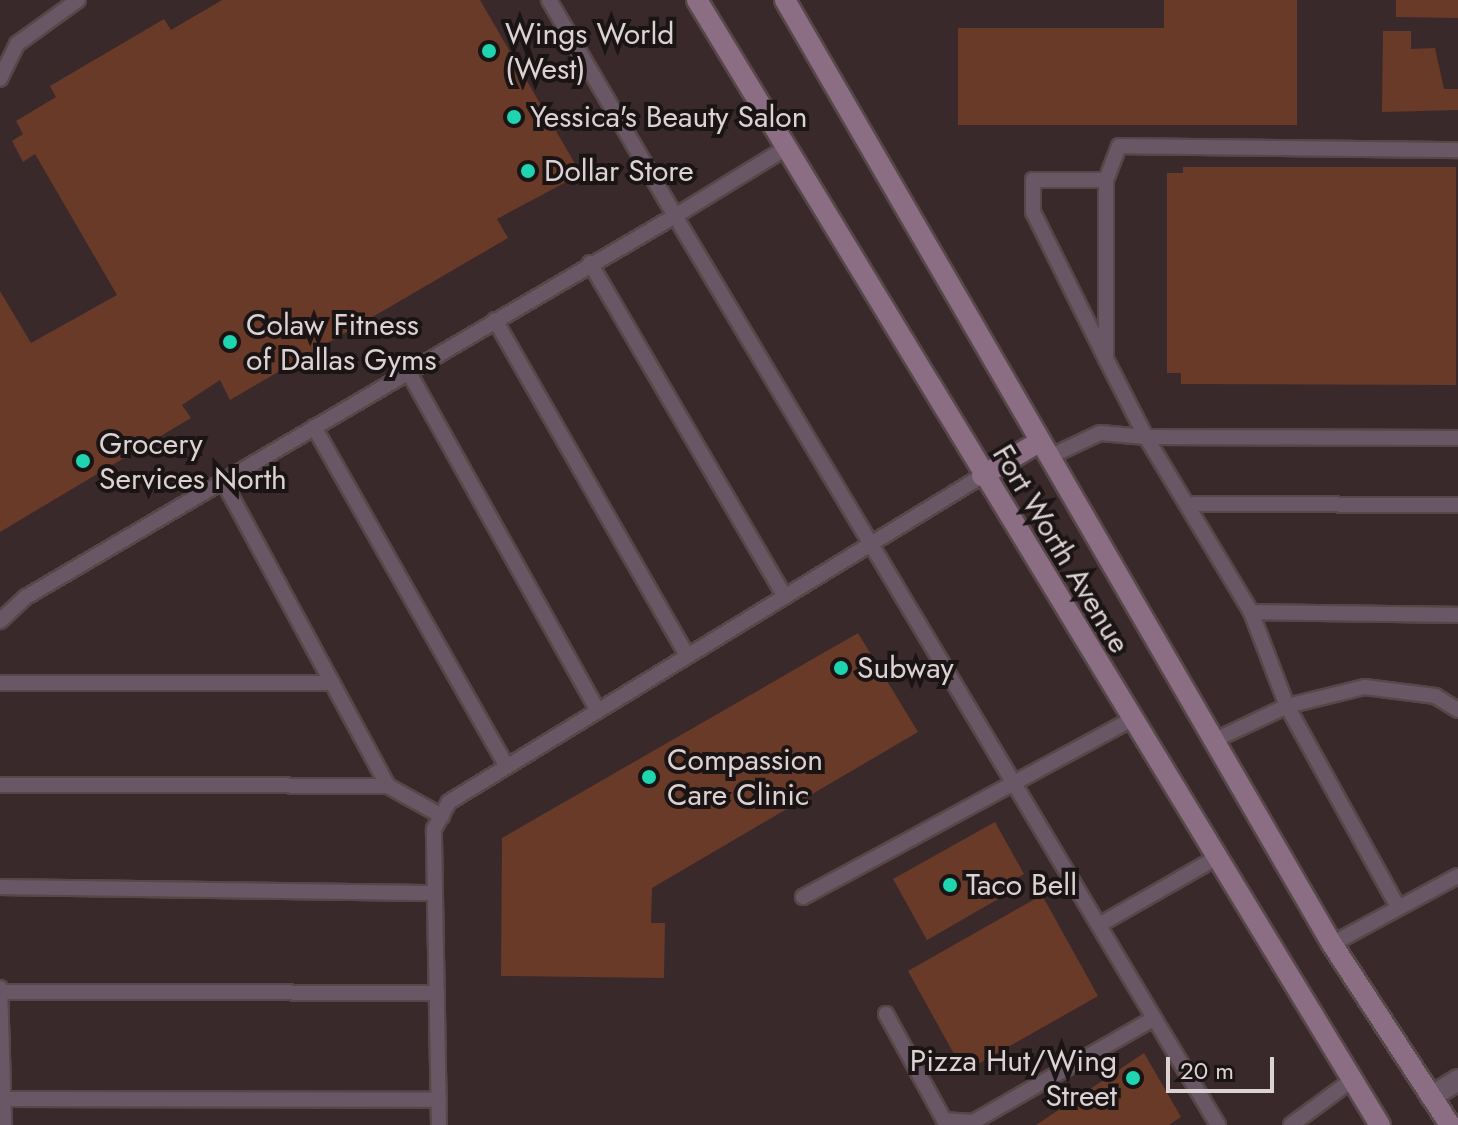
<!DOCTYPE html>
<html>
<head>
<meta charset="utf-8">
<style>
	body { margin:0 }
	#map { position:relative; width:1458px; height:1125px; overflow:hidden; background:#39292b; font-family:Jost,sans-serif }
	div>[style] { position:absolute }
	.building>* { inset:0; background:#693a28 }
	.roads { filter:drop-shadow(2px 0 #574749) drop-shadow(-2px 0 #574749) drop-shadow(0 2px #574749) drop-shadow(0 -2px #574749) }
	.service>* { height:14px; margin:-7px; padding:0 7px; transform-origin:7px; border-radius:7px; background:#6a5765 }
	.minor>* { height:20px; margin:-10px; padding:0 10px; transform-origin:10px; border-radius:10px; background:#6a5765 }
	.secondary>* { height:20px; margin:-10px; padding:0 10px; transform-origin:10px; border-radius:10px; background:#8b6d84 }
	.dots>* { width:22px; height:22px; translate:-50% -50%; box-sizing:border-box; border:4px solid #1b1415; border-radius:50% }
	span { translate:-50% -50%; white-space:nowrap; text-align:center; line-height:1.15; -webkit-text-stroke:8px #1b1415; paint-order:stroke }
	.poi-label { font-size:30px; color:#ddd2d3 }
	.left { translate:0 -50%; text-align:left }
	.right { translate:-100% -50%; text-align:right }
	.street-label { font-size:30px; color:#ddd2d3 }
	.scale { position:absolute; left:1166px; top:1057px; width:108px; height:36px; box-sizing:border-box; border:4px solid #ddd2d3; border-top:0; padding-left:10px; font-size:24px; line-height:28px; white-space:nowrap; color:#ddd2d3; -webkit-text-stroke:6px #1b1415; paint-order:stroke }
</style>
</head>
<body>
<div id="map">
	<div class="building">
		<div style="clip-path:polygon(222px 0,480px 0,581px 174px,497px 219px,508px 238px,230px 400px,220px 380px,182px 405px,191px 418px,0 532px,0 291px,31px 343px,117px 295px,35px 154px,23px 162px,12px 141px,23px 134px,16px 121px,56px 97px,50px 86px,164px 19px,171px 30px)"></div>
		<div style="clip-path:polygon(1164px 0,1297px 0,1297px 125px,958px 125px,958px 28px,1164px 28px)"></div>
		<div style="clip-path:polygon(1396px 0,1458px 0,1458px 18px,1396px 17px)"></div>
		<div style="clip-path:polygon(1383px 31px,1411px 31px,1411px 49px,1435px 48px,1444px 89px,1458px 89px,1458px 110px,1382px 112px)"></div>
		<div style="clip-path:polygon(1183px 167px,1456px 167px,1456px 385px,1181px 384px,1181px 373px,1167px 373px,1167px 173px,1183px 173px)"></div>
		<div style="clip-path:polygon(858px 633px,918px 732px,652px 888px,651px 923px,665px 923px,664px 978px,501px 976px,502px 838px)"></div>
		<div style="clip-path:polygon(995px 822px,1024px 874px,995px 890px,1000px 898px,927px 940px,893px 879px)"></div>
		<div style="clip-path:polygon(1042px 895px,1098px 996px,964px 1072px,908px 971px)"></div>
		<div style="clip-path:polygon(1144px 1053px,1181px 1117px,1169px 1125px,1036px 1125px)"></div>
	</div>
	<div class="roads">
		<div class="service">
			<div style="left:549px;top:0;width:250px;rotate:59.7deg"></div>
			<div style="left:675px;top:216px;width:130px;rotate:-31.5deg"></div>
			<div style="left:0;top:79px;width:39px;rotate:-64deg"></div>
			<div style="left:17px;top:44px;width:75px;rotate:-35.8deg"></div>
			<div style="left:1106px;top:180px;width:36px;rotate:-69deg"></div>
			<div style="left:1119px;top:146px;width:339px;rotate:0.7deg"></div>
			<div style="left:590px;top:263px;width:385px;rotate:59.7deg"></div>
			<div style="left:495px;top:320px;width:385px;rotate:60.2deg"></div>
			<div style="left:1106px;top:359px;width:179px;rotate:-90deg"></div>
			<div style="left:1106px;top:180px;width:73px;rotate:180deg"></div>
			<div style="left:1033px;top:180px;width:32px;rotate:90deg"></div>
			<div style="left:1033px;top:212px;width:164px;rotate:63.6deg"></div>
			<div style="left:1106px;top:359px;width:88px;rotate:62.9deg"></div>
			<div style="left:1146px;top:437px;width:312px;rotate:0.2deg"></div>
			<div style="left:408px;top:371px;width:386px;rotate:60.8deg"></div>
			<div style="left:314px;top:427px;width:386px;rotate:60.4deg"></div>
			<div style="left:1049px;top:457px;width:56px;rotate:-25.2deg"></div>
			<div style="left:1100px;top:433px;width:46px;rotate:5deg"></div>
			<div style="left:1146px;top:437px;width:204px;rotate:59deg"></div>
			<div style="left:1251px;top:612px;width:101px;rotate:69deg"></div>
			<div style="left:1287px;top:706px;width:227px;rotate:61.1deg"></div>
			<div style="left:223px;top:481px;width:347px;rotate:61.6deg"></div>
			<div style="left:388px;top:786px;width:62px;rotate:29.1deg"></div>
			<div style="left:1193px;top:504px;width:265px;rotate:0.2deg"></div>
			<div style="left:1251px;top:612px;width:207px;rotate:0.8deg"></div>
			<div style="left:0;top:621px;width:35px;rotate:-43deg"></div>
			<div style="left:26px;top:597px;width:753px;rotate:-30.42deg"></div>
			<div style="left:675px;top:216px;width:1059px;rotate:59.15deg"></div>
			<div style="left:0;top:683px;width:332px"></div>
			<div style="left:1215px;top:740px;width:80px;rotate:-25.3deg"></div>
			<div style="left:1287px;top:706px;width:80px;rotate:-13.7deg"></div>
			<div style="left:1365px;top:687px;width:71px;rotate:7.3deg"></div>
			<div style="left:1435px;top:696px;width:27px;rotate:31deg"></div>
			<div style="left:0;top:785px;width:388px;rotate:0.1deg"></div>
			<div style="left:0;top:887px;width:435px;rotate:0.8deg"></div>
			<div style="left:803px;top:897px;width:373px;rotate:-28.4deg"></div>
			<div style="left:1099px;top:925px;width:135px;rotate:-29.8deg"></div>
			<div style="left:1332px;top:944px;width:143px;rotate:-28.4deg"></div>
			<div style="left:0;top:988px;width:137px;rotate:88.3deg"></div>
			<div style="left:0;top:992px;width:437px;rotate:0.1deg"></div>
			<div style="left:886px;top:1014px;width:121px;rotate:61.3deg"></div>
			<div style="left:944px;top:1120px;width:29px;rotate:4deg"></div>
			<div style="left:973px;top:1122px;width:207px;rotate:-29.8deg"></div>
			<div style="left:3px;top:1099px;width:436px;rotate:0.1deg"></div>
			<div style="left:439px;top:1125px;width:296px;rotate:-91deg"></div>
			<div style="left:434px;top:829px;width:31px;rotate:-61deg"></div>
			<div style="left:449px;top:802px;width:625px;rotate:-31.45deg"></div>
			<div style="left:1291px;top:1125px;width:76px;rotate:-36.4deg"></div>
		</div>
		<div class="minor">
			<div style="left:1431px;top:1097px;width:32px;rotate:-32deg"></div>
		</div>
		<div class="secondary">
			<div style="left:697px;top:0;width:1316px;rotate:58.74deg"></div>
			<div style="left:785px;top:0;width:1091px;rotate:59.91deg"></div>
			<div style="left:1332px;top:944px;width:216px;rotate:56.9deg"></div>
			<div style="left:982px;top:476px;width:66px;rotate:-30.8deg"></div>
		</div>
	</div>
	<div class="dots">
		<div style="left:489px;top:51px;background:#1ed5b0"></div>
		<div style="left:514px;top:117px;background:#1ed5b0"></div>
		<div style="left:528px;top:171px;background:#1ed5b0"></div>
		<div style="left:230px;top:342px;background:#1ed5b0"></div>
		<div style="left:83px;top:461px;background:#1ed5b0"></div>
		<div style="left:841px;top:668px;background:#1ed5b0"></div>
		<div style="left:649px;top:777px;background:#1ed5b0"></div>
		<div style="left:950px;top:885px;background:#1ed5b0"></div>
		<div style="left:1133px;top:1078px;background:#1ed5b0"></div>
	</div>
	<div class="poi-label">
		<span class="left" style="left:505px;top:51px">Wings World<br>(West)</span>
		<span class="left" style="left:530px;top:117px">Yessica's Beauty Salon</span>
		<span class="left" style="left:544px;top:171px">Dollar Store</span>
		<span class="left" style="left:246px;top:342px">Colaw Fitness<br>of Dallas Gyms</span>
		<span class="left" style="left:99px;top:461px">Grocery<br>Services North</span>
		<span class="left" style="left:857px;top:668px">Subway</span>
		<span class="left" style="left:667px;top:777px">Compassion<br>Care Clinic</span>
		<span class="left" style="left:966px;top:885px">Taco Bell</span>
		<span class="right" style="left:1117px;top:1078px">Pizza Hut/Wing<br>Street</span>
	</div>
	<div class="street-label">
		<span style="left:1061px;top:549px;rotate:59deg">Fort Worth Avenue</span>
	</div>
	<div class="scale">20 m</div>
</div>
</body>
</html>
